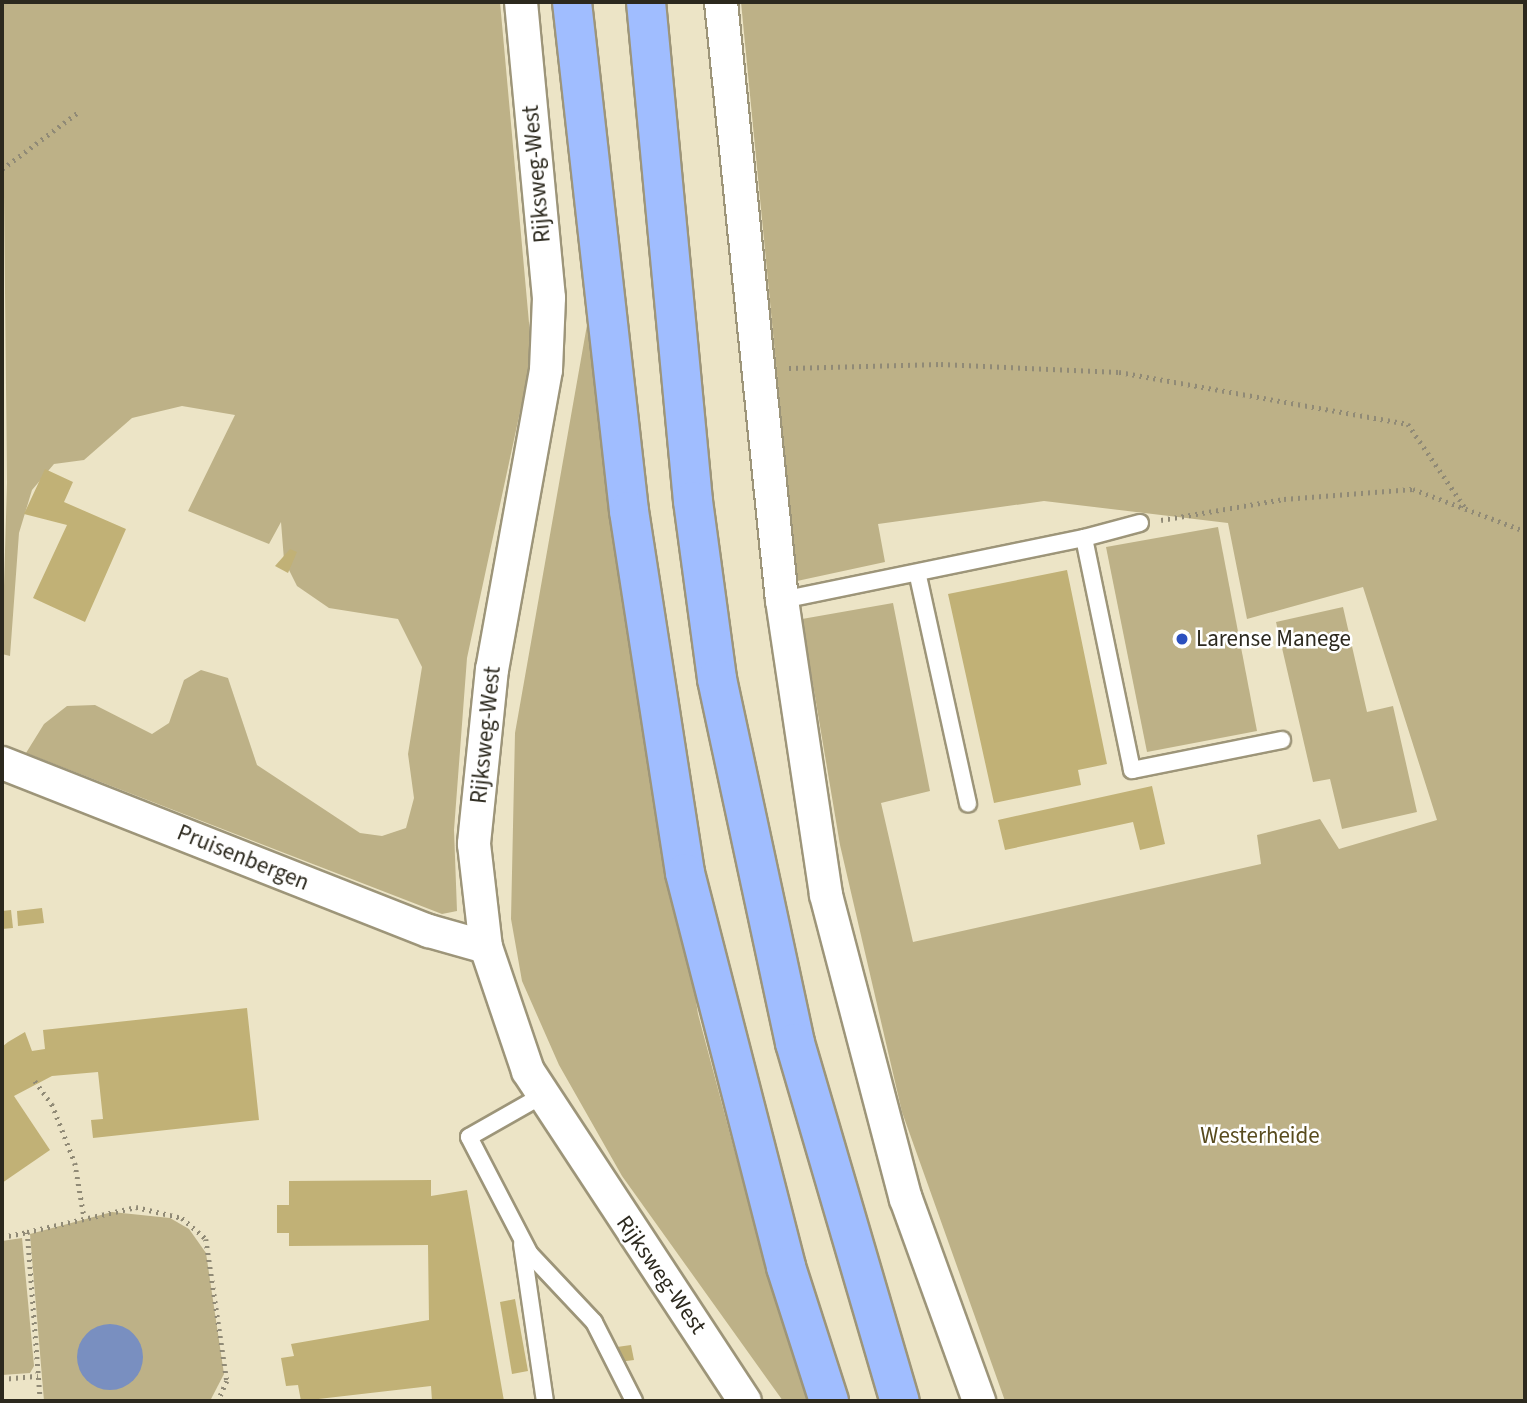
<!DOCTYPE html>
<html>
<head>
<meta charset="utf-8">
<style>
	body { margin:0 }
	#map { position:relative; width:1527px; height:1403px; overflow:hidden; background:#ece4c6; font-family:"Source Sans 3",sans-serif }
	div>[style] { position:absolute }
	.green>* { inset:0; background:#bdb187 }
	.water>* { inset:0; background:#798fc0 }
	.round { border-radius:50% }
	.building>* { inset:0; background:#c1b176 }
	.path>* { height:4.5px; margin-top:-2.25px; transform-origin:0; background:repeating-linear-gradient(90deg,#908a76 0 2px,transparent 0 7px) }
	.roads { filter:drop-shadow(2px 0 #9d9579) drop-shadow(-2px 0 #9d9579) drop-shadow(0 2px #9d9579) drop-shadow(0 -2px #9d9579) }
	.service>* { height:16px; margin:-8px; padding:0 8px; transform-origin:8px; border-radius:8px; background:#fff }
	.minor>* { height:32px; margin:-16px; padding:0 16px; transform-origin:16px; border-radius:16px; background:#fff }
	.motorway>* { height:38px; margin:-19px; padding:0 19px; transform-origin:19px; border-radius:19px; background:#a0bdff }
	.dots>* { width:19px; height:19px; translate:-50% -50%; box-sizing:border-box; border:4px solid #fff; border-radius:50% }
	span { translate:-50% -50%; white-space:nowrap; text-align:center; line-height:1.15; -webkit-text-stroke:5px #fff; paint-order:stroke }
	.street-label { font-size:23px; color:#2c291e }
	.poi-label { font-size:23px; color:#2c291e }
	.left { translate:0 -50%; text-align:left }
	.park-label { font-size:23px; color:#584b1e }
	.frame { position:absolute; inset:0; border:4px solid #2c291e; pointer-events:none }
</style>
</head>
<body>
<div id="map">
	<div class="green">
		<div style="clip-path:polygon(2px 2px,500px 2px,532px 356px,467px 658px,454px 830px,457px 911px,442px 914px,26px 753px,44px 724px,67px 706px,95px 705px,152px 734px,169px 723px,184px 680px,201px 670px,228px 678px,257px 765px,360px 833px,382px 836px,406px 828px,414px 798px,408px 754px,422px 667px,398px 619px,329px 608px,297px 586px,284px 560px,281px 522px,269px 544px,188px 511px,235px 415px,182px 406px,132px 418px,84px 460px,54px 464px,32px 490px,19px 533px,10px 656px,2px 654px,7px 483px)"></div>
		<div style="clip-path:polygon(741px 2px,1525px 2px,1525px 1401px,1005px 1401px,902px 1112px,840px 845px,802px 619px,893px 603px,930px 791px,881px 803px,913px 942px,1261px 864px,1257px 835px,1320px 819px,1339px 849px,1437px 820px,1363px 587px,1247px 619px,1228px 523px,1044px 501px,878px 524px,885px 562px,797px 581px)"></div>
		<div style="clip-path:polygon(590px 308px,698px 1014px,767px 1273px,810px 1401px,783px 1401px,622px 1176px,559px 1065px,522px 981px,511px 919px,515px 733px)"></div>
		<div style="clip-path:polygon(1218px 527px,1257px 731px,1147px 752px,1106px 547px)"></div>
		<div style="clip-path:polygon(1343px 607px,1367px 712px,1393px 706px,1417px 812px,1342px 829px,1330px 779px,1313px 782px,1276px 622px)"></div>
		<div style="clip-path:polygon(112px 1212px,170px 1218px,189px 1229px,206px 1253px,224px 1374px,210px 1401px,44px 1401px,30px 1234px)"></div>
		<div style="clip-path:polygon(22px 1238px,34px 1366px,30px 1373px,2px 1375px,2px 1241px)"></div>
	</div>
	<div class="water">
		<div class="round" style="left:77px;top:1324px;width:66px;height:66px"></div>
	</div>
	<div class="building">
		<div style="clip-path:polygon(45px 469px,73px 482px,64px 502px,126px 529px,85px 622px,33px 598px,67px 525px,24px 514px)"></div>
		<div style="clip-path:polygon(290px 549px,297px 552px,288px 573px,275px 566px)"></div>
		<div style="clip-path:polygon(1067px 570px,1107px 764px,1078px 770px,1081px 785px,994px 803px,948px 594px)"></div>
		<div style="clip-path:polygon(1152px 786px,1165px 844px,1140px 850px,1133px 822px,1005px 850px,998px 820px)"></div>
		<div style="clip-path:polygon(42px 908px,44px 923px,18px 926px,17px 911px)"></div>
		<div style="clip-path:polygon(11px 910px,13px 928px,2px 929px,2px 911px)"></div>
		<div style="clip-path:polygon(247px 1008px,259px 1120px,93px 1138px,91px 1120px,103px 1119px,98px 1072px,52px 1076px,14px 1096px,50px 1150px,2px 1183px,2px 1047px,8px 1042px,25px 1032px,32px 1051px,45px 1049px,43px 1030px)"></div>
		<div style="clip-path:polygon(431px 1180px,431px 1196px,467px 1190px,504px 1401px,432px 1401px,431px 1386px,301px 1401px,298px 1385px,286px 1386px,281px 1358px,294px 1356px,291px 1344px,429px 1320px,428px 1245px,289px 1246px,289px 1233px,277px 1233px,277px 1205px,289px 1205px,289px 1181px)"></div>
		<div style="clip-path:polygon(515px 1299px,528px 1371px,512px 1374px,500px 1302px)"></div>
		<div style="clip-path:polygon(631px 1345px,634px 1360px,619px 1362px,617px 1347px)"></div>
	</div>
	<div class="path">
		<div style="left:2px;top:169px;width:94px;rotate:-36.7deg"></div>
		<div style="left:789px;top:368px;width:152px;rotate:-1.5deg"></div>
		<div style="left:941px;top:364px;width:178px;rotate:2.6deg"></div>
		<div style="left:1119px;top:372px;width:294px;rotate:10.2deg"></div>
		<div style="left:1408px;top:424px;width:103px;rotate:55.7deg"></div>
		<div style="left:1161px;top:520px;width:125px;rotate:-9.7deg"></div>
		<div style="left:1284px;top:499px;width:129px;rotate:-4.4deg"></div>
		<div style="left:1413px;top:489px;width:120px;rotate:20.6deg"></div>
		<div style="left:35px;top:1081px;width:29px;rotate:54deg"></div>
		<div style="left:52px;top:1104px;width:63px;rotate:68.7deg"></div>
		<div style="left:75px;top:1163px;width:54px;rotate:80.4deg"></div>
		<div style="left:2px;top:1237px;width:25px;rotate:-11deg"></div>
		<div style="left:2px;top:1379px;width:36px;rotate:-5deg"></div>
		<div style="left:40px;top:1401px;width:169px;rotate:-94.4deg"></div>
		<div style="left:27px;top:1232px;width:112px;rotate:-12.9deg"></div>
		<div style="left:136px;top:1207px;width:47px;rotate:13.4deg"></div>
		<div style="left:182px;top:1218px;width:32px;rotate:41deg"></div>
		<div style="left:206px;top:1239px;width:144px;rotate:81.6deg"></div>
		<div style="left:227px;top:1381px;width:22px;rotate:114deg"></div>
	</div>
	<div class="roads">
		<div class="service">
			<div style="left:1140px;top:523px;width:58px;rotate:165deg"></div>
			<div style="left:1084px;top:538px;width:237px;rotate:78.3deg"></div>
			<div style="left:1132px;top:770px;width:153px;rotate:-11.3deg"></div>
			<div style="left:918px;top:576px;width:233px;rotate:77.6deg"></div>
			<div style="left:782px;top:600px;width:308px;rotate:-11.6deg"></div>
			<div style="left:543px;top:1095px;width:85px;rotate:150.4deg"></div>
			<div style="left:469px;top:1137px;width:132px;rotate:62.5deg"></div>
			<div style="left:530px;top:1254px;width:93px;rotate:46.7deg"></div>
			<div style="left:594px;top:1322px;width:89px;rotate:63.1deg"></div>
			<div style="left:522px;top:1244px;width:159px;rotate:81.7deg"></div>
		</div>
		<div class="minor">
			<div style="left:521px;top:2px;width:297px;rotate:84.6deg"></div>
			<div style="left:549px;top:298px;width:72px;rotate:92.4deg"></div>
			<div style="left:546px;top:370px;width:304px;rotate:100.2deg"></div>
			<div style="left:492px;top:669px;width:176px;rotate:95.9deg"></div>
			<div style="left:474px;top:844px;width:104px;rotate:83.4deg"></div>
			<div style="left:486px;top:947px;width:131px;rotate:71.3deg"></div>
			<div style="left:528px;top:1071px;width:395px;rotate:56.7deg"></div>
			<div style="left:721px;top:2px;width:601px;rotate:84.18deg"></div>
			<div style="left:782px;top:600px;width:298px;rotate:81.5deg"></div>
			<div style="left:826px;top:895px;width:314px;rotate:75.3deg"></div>
			<div style="left:906px;top:1199px;width:215px;rotate:70.1deg"></div>
			<div style="left:2px;top:763px;width:459px;rotate:21.5deg"></div>
			<div style="left:429px;top:931px;width:59px;rotate:15.7deg"></div>
		</div>
		<div class="motorway">
			<div style="left:572px;top:2px;width:512px;rotate:83.61deg"></div>
			<div style="left:629px;top:511px;width:366px;rotate:81.2deg"></div>
			<div style="left:685px;top:873px;width:407px;rotate:75.6deg"></div>
			<div style="left:786px;top:1267px;width:141px;rotate:72.2deg"></div>
			<div style="left:646px;top:2px;width:501px;rotate:84.62deg"></div>
			<div style="left:693px;top:501px;width:180px;rotate:82.3deg"></div>
			<div style="left:717px;top:679px;width:372px;rotate:77.9deg"></div>
			<div style="left:795px;top:1043px;width:373px;rotate:73.7deg"></div>
		</div>
	</div>
	<div class="dots">
		<div style="left:1182px;top:639px;background:#2b50bf"></div>
	</div>
	<div class="street-label">
		<span style="left:537px;top:174px;rotate:-95deg">Rijksweg-West</span>
		<span style="left:486px;top:735px;rotate:-84deg">Rijksweg-West</span>
		<span style="left:243px;top:858px;rotate:22deg">Pruisenbergen</span>
		<span style="left:661px;top:1275px;rotate:55deg">Rijksweg-West</span>
	</div>
	<div class="poi-label">
		<span class="left" style="left:1196px;top:639px">Larense Manege</span>
	</div>
	<div class="park-label">
		<span style="left:1260px;top:1136px">Westerheide</span>
	</div>
	<div class="frame"></div>
</div>
</body>
</html>
